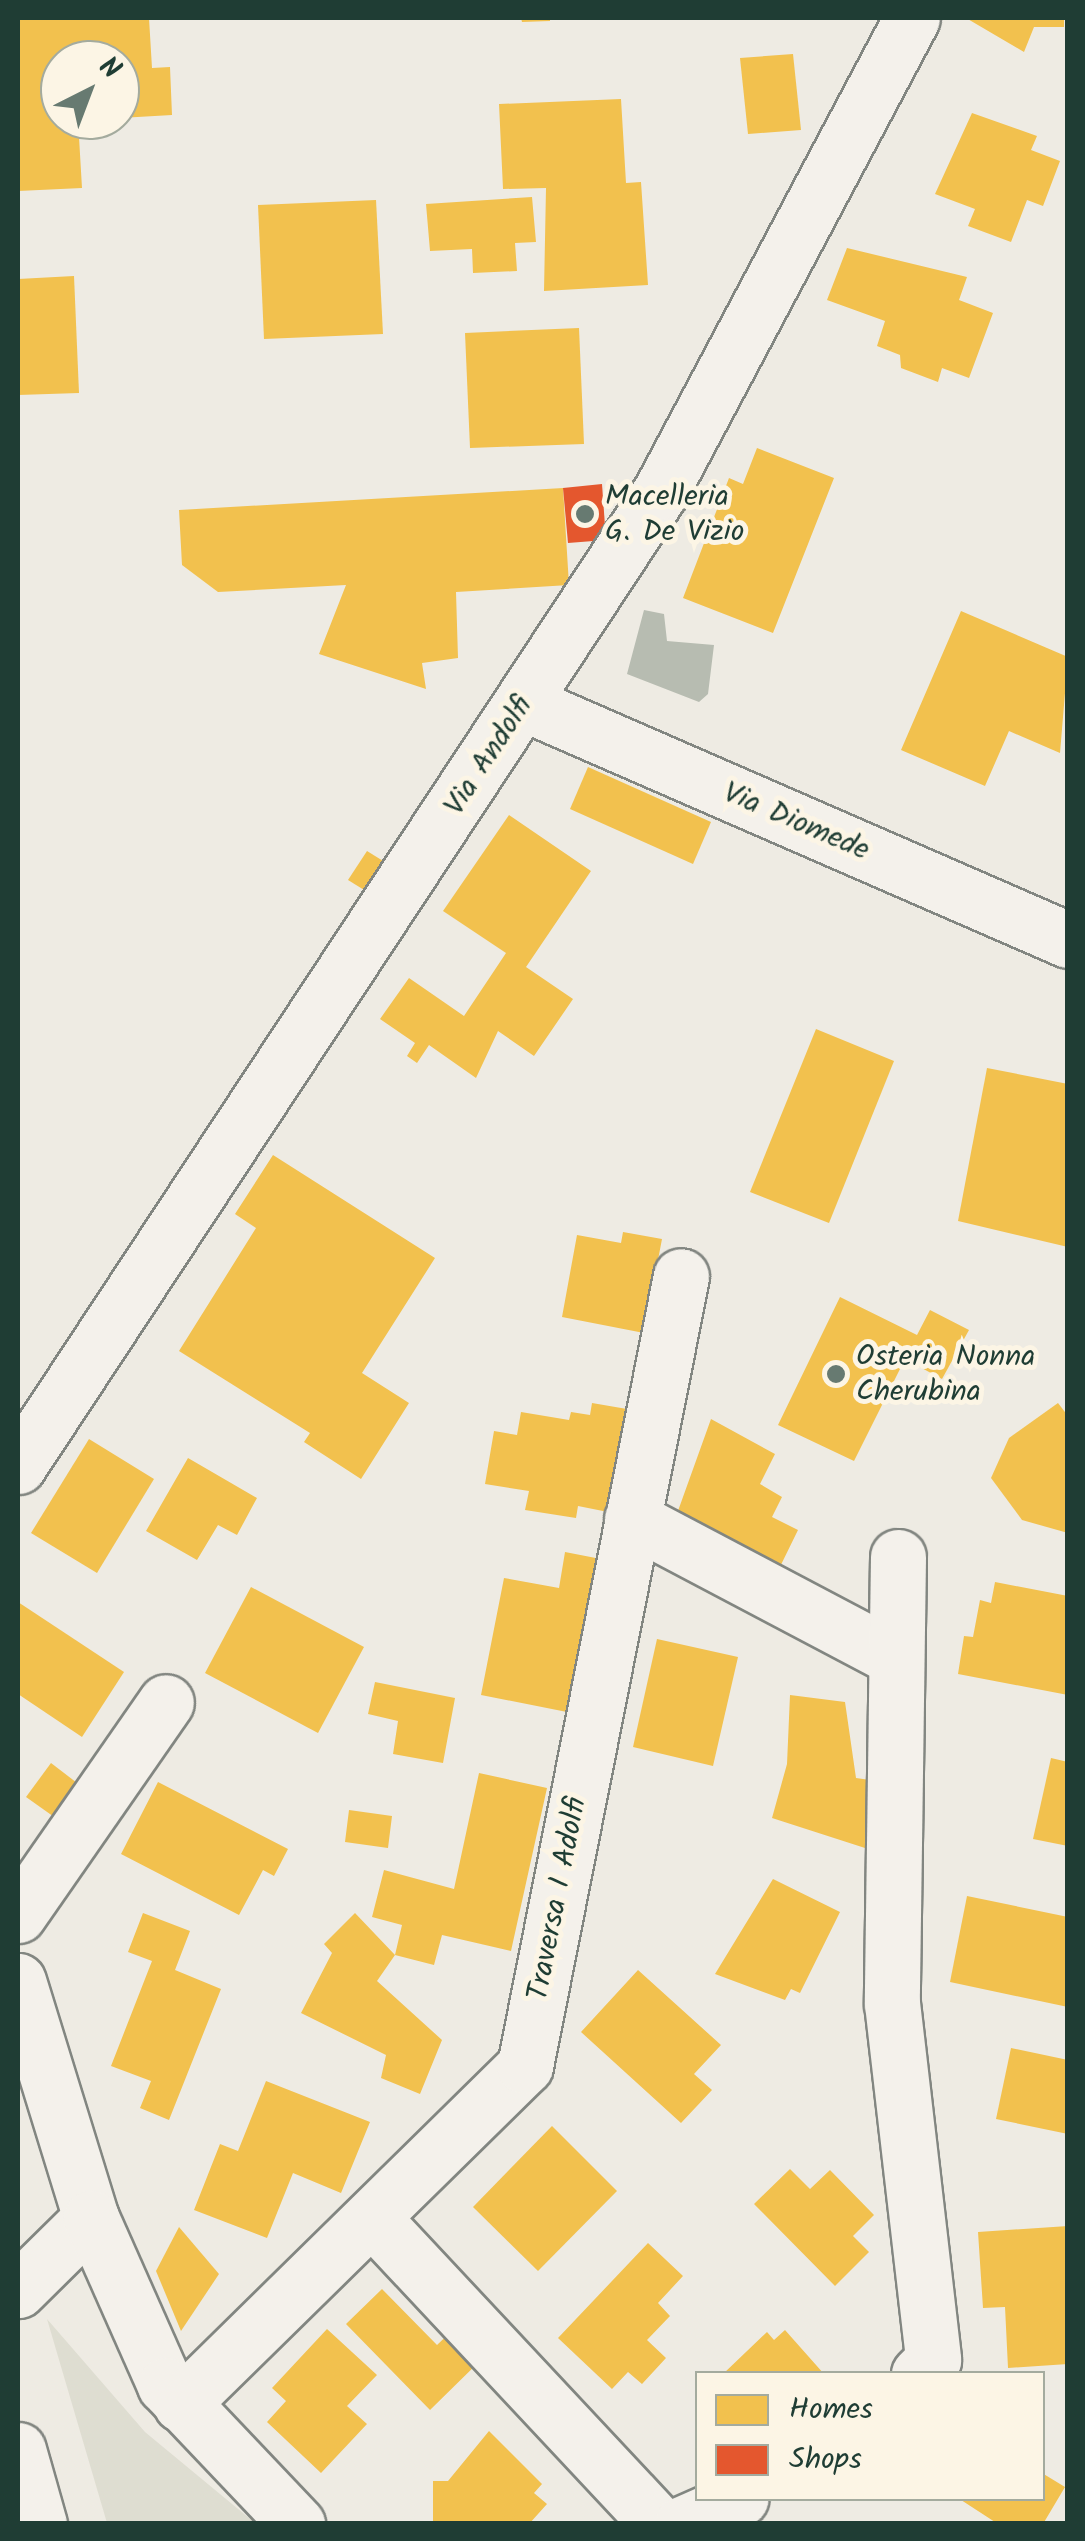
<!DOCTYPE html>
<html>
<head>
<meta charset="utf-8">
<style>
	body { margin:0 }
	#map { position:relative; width:1085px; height:2541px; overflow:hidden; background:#eeebe3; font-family:Kalam,sans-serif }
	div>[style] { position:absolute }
	.green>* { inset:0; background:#deddd1 }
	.water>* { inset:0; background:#b7bcb1 }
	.homes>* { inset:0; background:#f2c14e }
	.shops>* { inset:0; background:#e4572e }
	.roads { filter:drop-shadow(2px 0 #828681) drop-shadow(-2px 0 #828681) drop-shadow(0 2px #828681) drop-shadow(0 -2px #828681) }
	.minor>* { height:55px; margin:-27.5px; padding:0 27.5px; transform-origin:27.5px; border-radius:27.5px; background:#f4f1eb }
	.highway>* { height:55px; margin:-27.5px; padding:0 27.5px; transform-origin:27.5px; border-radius:27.5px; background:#f4f1eb }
	.dots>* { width:28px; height:28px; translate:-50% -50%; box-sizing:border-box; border:5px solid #fcf5e5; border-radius:50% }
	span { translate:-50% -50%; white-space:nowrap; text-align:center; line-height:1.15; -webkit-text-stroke:10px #fcf5e5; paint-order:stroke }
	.poi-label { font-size:30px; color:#1f3d34 }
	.left { translate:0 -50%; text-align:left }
	.street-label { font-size:30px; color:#1f3d34 }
	.frame { position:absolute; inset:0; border:20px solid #1f3d34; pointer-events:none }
	.legend { position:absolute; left:695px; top:2371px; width:350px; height:130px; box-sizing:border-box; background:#fcf5e5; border:2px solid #a4ab9e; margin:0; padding:12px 18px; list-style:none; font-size:30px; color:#1f3d34 }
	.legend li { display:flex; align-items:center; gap:20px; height:50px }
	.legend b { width:50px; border:2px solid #a4ab9e }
	.north { position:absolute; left:40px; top:40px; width:100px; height:100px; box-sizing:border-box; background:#fcf5e5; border:2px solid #a4ab9e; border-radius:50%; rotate:42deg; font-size:28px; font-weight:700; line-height:40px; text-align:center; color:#1f3d34 }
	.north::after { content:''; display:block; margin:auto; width:35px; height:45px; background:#677a71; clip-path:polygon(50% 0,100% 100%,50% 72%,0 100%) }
</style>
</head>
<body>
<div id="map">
	<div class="green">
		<div style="clip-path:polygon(47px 2319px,145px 2432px,255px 2523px,107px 2523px)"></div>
	</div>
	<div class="water">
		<div style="clip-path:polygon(644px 610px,664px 614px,667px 641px,714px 645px,708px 694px,699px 702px,627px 674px)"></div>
	</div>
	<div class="homes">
		<div style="clip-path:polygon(18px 18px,149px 18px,152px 68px,170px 67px,172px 115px,120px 118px,120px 60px,60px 60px,60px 120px,78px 120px,82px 188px,18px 191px)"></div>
		<div style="clip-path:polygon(521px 18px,550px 18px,550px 21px,522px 22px)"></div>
		<div style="clip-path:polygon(966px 18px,1064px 18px,1064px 27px,1034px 27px,1024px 52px)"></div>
		<div style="clip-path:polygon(793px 54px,801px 130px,748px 134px,740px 58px)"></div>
		<div style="clip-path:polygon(621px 99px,626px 183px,641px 182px,648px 285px,544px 291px,546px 188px,503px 189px,499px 104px)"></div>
		<div style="clip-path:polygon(972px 113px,1037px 136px,1031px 150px,1060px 161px,1043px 206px,1027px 200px,1011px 242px,968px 226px,975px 209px,935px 194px)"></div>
		<div style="clip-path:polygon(532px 197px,536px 242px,515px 243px,517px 271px,473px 273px,472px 249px,430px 251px,426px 204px)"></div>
		<div style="clip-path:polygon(376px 200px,383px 334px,264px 339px,258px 205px)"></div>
		<div style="clip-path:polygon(847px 248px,967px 277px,959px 300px,993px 313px,969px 378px,942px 368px,938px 382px,901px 368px,900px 355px,877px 346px,885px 321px,827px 300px)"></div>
		<div style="clip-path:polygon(74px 276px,79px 393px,18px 395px,18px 279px)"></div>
		<div style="clip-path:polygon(579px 328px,584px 444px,470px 448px,465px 333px)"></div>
		<div style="clip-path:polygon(757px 448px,834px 478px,773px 633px,683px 598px,729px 478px,743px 484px)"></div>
		<div style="clip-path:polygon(563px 488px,569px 585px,456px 592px,458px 658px,422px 663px,426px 689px,319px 654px,346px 585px,218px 592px,182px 565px,179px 510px)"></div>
		<div style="clip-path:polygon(961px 611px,1068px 657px,1060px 753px,1009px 731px,985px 786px,901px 750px)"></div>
		<div style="clip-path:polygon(588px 767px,711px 822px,693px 864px,570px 809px)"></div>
		<div style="clip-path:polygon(509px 815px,591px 871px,526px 967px,573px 999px,534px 1056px,498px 1031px,476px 1078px,429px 1045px,417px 1063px,407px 1056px,415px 1043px,380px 1019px,409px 978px,464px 1016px,506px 953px,443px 911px)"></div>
		<div style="clip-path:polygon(367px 851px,388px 864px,369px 893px,348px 880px)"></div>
		<div style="clip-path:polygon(816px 1029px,894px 1061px,829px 1223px,750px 1192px)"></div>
		<div style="clip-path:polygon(987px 1068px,1068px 1084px,1068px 1247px,958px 1221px)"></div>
		<div style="clip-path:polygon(273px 1155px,435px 1258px,362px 1373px,409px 1403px,361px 1479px,304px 1442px,310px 1433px,179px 1351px,256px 1228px,235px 1214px)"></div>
		<div style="clip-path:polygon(623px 1232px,662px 1239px,644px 1333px,562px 1317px,577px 1235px,621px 1243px)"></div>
		<div style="clip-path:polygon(840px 1297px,917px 1335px,930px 1310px,969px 1330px,942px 1379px,905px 1359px,854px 1461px,778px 1425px)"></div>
		<div style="clip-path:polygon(592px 1403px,627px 1409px,608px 1512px,578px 1506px,576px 1518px,525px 1510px,529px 1491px,485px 1484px,494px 1431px,517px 1435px,521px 1412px,569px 1420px,571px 1412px,590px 1415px)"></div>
		<div style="clip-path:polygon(1058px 1403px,1068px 1416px,1068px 1533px,1022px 1520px,991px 1478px,1009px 1438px)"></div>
		<div style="clip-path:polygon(711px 1419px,775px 1454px,760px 1484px,782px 1497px,772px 1517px,798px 1530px,775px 1577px,674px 1522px)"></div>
		<div style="clip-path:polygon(89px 1439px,154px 1479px,97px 1573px,31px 1533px)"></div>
		<div style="clip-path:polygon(188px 1458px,257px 1498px,237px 1535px,218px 1525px,197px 1560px,146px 1531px)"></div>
		<div style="clip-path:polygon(565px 1552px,606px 1560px,577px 1714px,481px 1695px,504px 1578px,559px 1588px)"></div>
		<div style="clip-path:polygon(995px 1582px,1068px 1596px,1068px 1695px,958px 1674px,964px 1636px,973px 1637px,980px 1600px,991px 1603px)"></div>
		<div style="clip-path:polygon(251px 1587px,364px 1647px,318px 1733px,205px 1673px)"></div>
		<div style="clip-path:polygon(18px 1602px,124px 1672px,82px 1737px,18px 1694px)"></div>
		<div style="clip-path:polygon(657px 1639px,738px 1657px,713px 1766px,633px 1747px)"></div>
		<div style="clip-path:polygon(375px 1682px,455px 1698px,443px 1763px,393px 1754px,398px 1721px,368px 1714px)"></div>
		<div style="clip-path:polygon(790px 1695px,845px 1702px,856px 1778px,870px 1780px,865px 1848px,772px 1818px,787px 1764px)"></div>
		<div style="clip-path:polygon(1051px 1758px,1068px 1762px,1068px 1846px,1033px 1839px)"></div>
		<div style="clip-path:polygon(51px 1763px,81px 1786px,57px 1819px,26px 1797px)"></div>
		<div style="clip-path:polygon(479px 1773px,547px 1788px,511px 1951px,442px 1935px,434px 1965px,395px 1955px,402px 1925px,372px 1917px,384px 1870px,454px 1889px)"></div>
		<div style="clip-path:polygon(158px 1782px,288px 1849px,274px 1876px,263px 1870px,239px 1915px,121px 1854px)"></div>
		<div style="clip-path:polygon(349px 1810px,392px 1816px,388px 1848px,345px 1842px)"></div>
		<div style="clip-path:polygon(773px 1879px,840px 1912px,800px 1993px,791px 1989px,785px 2000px,715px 1974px)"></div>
		<div style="clip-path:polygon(967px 1896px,1068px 1917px,1068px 2007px,950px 1982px)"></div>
		<div style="clip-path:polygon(143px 1913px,190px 1931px,175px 1970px,221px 1989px,169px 2120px,140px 2108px,151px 2081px,111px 2066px,152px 1961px,128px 1952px)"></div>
		<div style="clip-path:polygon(355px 1913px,395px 1955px,377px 1981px,442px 2040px,420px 2094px,381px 2078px,386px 2055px,301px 2013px,332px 1953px,324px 1944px)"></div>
		<div style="clip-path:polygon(638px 1970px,721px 2045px,694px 2074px,712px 2090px,681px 2123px,581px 2032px)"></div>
		<div style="clip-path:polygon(1011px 2048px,1068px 2060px,1068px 2134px,996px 2119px)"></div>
		<div style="clip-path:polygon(266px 2081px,370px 2122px,341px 2193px,293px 2173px,267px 2238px,194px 2210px,220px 2144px,238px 2151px)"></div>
		<div style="clip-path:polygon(552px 2126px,617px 2191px,538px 2271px,473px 2207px)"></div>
		<div style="clip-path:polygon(790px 2169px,810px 2189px,830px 2170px,874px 2215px,853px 2236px,869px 2252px,835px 2286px,754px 2204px)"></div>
		<div style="clip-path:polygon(1068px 2226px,1068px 2364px,1008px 2368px,1005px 2307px,983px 2308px,978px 2232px)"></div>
		<div style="clip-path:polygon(179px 2227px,219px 2274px,181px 2331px,156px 2271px)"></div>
		<div style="clip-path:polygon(648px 2243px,683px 2276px,658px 2303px,670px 2316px,647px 2340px,666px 2358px,642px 2384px,628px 2372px,612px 2389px,558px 2338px)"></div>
		<div style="clip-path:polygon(382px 2289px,437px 2345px,457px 2326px,486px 2355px,430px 2410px,346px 2324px)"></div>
		<div style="clip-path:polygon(327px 2329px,377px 2375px,347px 2406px,367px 2424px,321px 2473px,267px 2422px,286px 2401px,272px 2388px)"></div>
		<div style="clip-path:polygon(785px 2330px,824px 2374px,723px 2374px,767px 2332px,774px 2340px)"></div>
		<div style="clip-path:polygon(489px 2431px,542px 2484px,534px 2493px,547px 2504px,529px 2524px,433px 2522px,433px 2481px,448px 2481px)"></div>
		<div style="clip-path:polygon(1042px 2473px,1065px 2487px,1043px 2524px,998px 2524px,958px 2498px,1042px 2498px)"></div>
	</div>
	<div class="shops">
		<div style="clip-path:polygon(602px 484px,606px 540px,568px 543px,563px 488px)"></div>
	</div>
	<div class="roads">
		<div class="minor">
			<div style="left:524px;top:703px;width:593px;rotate:23.54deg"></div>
			<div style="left:18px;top:1466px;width:1168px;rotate:-56.6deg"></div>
			<div style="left:661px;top:491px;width:535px;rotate:-62.05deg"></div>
			<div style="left:632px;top:1519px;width:298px;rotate:27.8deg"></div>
			<div style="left:898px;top:1557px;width:446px;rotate:90.8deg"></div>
			<div style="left:892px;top:2003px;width:359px;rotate:83.4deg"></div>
			<div style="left:933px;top:2360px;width:20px;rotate:135deg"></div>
			<div style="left:18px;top:1915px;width:259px;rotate:-55.2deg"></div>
			<div style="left:18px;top:1981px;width:248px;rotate:72.9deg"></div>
			<div style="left:91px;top:2218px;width:103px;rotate:135.4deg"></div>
			<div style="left:91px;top:2218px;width:183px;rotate:66.1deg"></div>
			<div style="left:165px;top:2385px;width:192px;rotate:46.5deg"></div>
			<div style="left:372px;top:2218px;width:419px;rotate:46.9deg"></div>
			<div style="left:181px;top:2404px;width:482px;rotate:-44.5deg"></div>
			<div style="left:525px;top:2066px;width:805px;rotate:-78.83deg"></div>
			<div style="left:682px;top:2524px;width:64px;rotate:-23.8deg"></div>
		</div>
		<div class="highway">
			<div style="left:18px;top:2450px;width:77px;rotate:74.2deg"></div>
		</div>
	</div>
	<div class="dots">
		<div style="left:585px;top:514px;background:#677a71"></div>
		<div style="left:836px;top:1374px;background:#677a71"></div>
	</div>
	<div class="poi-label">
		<span class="left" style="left:605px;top:514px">Macelleria<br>G. De Vizio</span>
		<span class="left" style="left:856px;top:1374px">Osteria Nonna<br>Cherubina</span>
	</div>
	<div class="street-label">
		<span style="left:489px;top:756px;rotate:-57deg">Via Andolfi</span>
		<span style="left:796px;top:822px;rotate:23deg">Via Diomede</span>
		<span style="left:558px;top:1899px;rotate:-79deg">Traversa I Adolfi</span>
	</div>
	<div class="frame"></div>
	<ul class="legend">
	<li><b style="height:28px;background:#f2c14e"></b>Homes</li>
	<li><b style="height:28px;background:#e4572e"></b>Shops</li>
	</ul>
	<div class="north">N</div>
</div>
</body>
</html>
